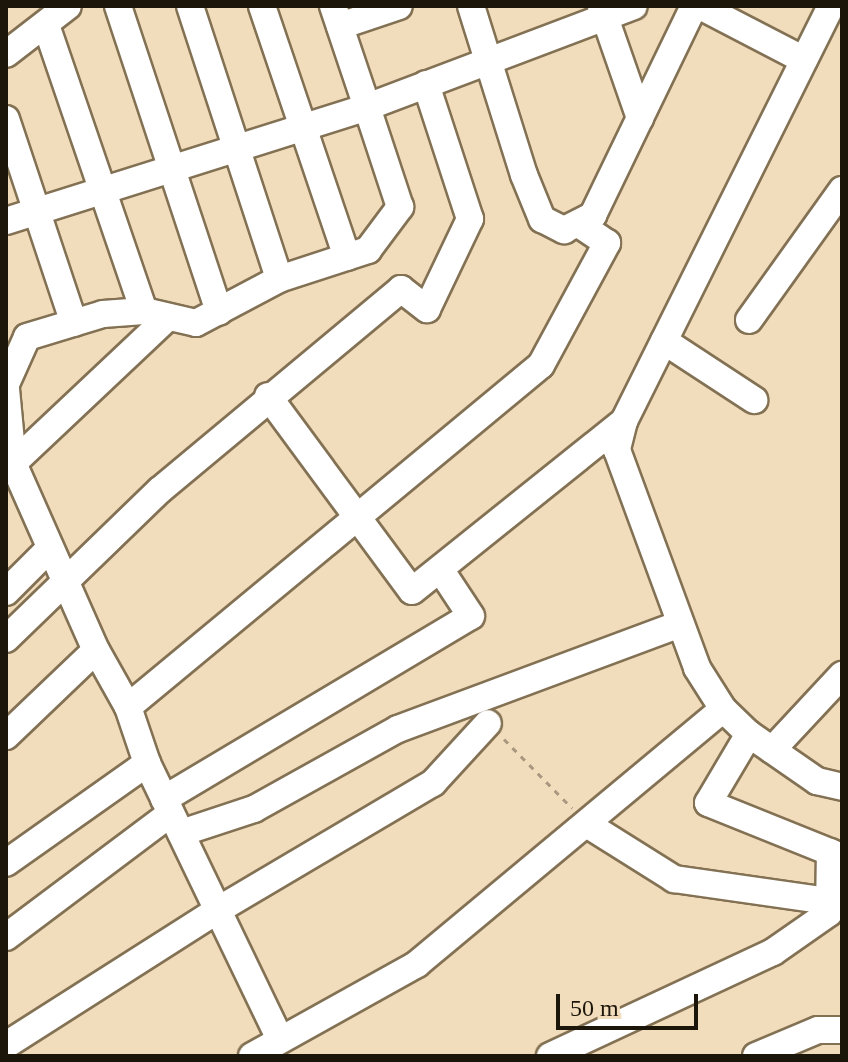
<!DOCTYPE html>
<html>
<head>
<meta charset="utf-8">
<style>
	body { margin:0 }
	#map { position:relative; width:848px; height:1062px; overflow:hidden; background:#f1dcbc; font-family:"Times New Roman",serif }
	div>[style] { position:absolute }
	.path>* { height:3px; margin-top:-1.5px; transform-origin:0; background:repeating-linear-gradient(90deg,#a9987f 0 6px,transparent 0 12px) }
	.roads { filter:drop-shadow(2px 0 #837154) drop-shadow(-2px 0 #837154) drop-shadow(0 2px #837154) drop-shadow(0 -2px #837154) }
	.minor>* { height:26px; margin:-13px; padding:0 13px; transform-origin:13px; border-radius:13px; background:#fff }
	span { translate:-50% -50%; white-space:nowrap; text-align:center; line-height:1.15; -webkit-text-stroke:6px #f1dcbc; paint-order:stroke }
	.frame { position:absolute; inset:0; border:8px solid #1c1509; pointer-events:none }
	.scale { position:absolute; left:556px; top:994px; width:142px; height:36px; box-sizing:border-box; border:4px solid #1c1509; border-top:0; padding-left:10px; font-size:24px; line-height:28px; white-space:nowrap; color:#1c1509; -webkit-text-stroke:6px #f1dcbc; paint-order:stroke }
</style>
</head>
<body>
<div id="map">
	<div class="path">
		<div style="left:504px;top:739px;width:97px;rotate:45.4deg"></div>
	</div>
	<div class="roads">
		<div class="minor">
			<div style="left:118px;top:6px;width:322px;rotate:71.7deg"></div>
			<div style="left:190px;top:6px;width:287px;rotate:71.9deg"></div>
			<div style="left:262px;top:6px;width:265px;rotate:71.3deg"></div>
			<div style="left:471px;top:6px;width:177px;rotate:72.6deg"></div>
			<div style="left:524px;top:175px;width:48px;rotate:67.8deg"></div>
			<div style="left:542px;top:219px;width:25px;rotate:27deg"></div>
			<div style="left:564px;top:230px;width:33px;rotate:-27deg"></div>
			<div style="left:593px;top:215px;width:232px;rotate:-64.2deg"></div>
			<div style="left:601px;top:6px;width:119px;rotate:70.8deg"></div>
			<div style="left:700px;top:6px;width:117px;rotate:27.4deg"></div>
			<div style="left:831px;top:6px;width:464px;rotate:116.5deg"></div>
			<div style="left:624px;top:421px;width:30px;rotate:104deg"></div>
			<div style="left:617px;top:450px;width:232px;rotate:69.8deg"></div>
			<div style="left:697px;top:668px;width:49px;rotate:57.6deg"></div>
			<div style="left:723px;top:709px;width:36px;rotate:44deg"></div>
			<div style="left:749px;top:734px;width:83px;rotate:34.7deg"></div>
			<div style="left:817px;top:781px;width:26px;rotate:13deg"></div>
			<div style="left:46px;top:25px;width:302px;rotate:71.1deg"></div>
			<div style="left:340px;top:26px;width:62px;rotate:-18.7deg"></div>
			<div style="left:6px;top:54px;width:78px;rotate:-37.7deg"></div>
			<div style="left:6px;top:119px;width:215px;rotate:71.6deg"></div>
			<div style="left:6px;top:221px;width:379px;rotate:-17.5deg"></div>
			<div style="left:367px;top:107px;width:107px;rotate:-108.6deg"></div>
			<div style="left:749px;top:320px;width:160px;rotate:-54.4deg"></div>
			<div style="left:664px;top:341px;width:108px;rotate:33.2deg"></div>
			<div style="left:6px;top:384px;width:51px;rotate:-65.9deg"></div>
			<div style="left:27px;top:337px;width:79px;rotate:-16.8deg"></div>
			<div style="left:103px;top:314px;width:41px;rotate:-4.2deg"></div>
			<div style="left:144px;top:311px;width:53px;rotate:13deg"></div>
			<div style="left:196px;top:323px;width:94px;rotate:-27.9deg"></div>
			<div style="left:279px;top:279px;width:94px;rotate:-18deg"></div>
			<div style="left:368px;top:250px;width:54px;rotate:-53.3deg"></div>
			<div style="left:400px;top:207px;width:105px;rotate:-108.3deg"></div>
			<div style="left:367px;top:107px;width:285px;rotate:-20.7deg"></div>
			<div style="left:6px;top:389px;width:74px;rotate:84.6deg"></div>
			<div style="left:13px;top:463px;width:205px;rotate:66.1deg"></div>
			<div style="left:96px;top:650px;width:65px;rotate:60.7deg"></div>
			<div style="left:128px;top:707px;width:536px;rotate:-39.63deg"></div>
			<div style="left:541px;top:365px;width:139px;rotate:-61.6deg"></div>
			<div style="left:607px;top:243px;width:32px;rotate:-146deg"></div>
			<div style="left:268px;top:396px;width:242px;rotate:53.6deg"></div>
			<div style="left:412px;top:591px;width:272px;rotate:-38.7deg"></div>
			<div style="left:8px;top:468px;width:220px;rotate:-43.3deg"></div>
			<div style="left:6px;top:592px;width:62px;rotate:-45deg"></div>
			<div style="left:6px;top:639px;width:214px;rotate:-44.1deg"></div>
			<div style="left:160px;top:490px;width:314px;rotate:-39.8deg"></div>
			<div style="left:401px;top:289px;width:33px;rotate:38deg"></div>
			<div style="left:427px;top:309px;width:100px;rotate:-64.5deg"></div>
			<div style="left:470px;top:219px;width:142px;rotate:-108.1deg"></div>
			<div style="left:749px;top:734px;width:80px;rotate:120.7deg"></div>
			<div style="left:708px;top:803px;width:144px;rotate:21.9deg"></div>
			<div style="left:6px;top:736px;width:124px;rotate:-43.7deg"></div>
			<div style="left:772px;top:750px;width:103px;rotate:-47deg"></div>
			<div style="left:147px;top:763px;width:306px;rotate:64.3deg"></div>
			<div style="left:164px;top:799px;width:357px;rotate:-30.8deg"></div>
			<div style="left:471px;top:616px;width:56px;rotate:-123.4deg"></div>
			<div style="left:588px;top:825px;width:102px;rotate:32.1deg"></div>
			<div style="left:674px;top:879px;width:170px;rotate:8.1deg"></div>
			<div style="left:181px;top:833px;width:77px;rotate:-18.2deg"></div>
			<div style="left:254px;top:809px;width:165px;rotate:-29.1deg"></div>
			<div style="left:398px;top:729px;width:301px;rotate:-20.4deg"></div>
			<div style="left:6px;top:863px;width:173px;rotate:-35.3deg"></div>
			<div style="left:147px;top:763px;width:59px;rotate:-108.7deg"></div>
			<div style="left:6px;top:937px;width:206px;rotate:-36.9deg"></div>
			<div style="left:6px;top:1045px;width:251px;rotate:-32.5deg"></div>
			<div style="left:218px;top:910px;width:250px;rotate:-30.6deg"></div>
			<div style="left:433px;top:783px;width:81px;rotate:-47.5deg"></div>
			<div style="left:252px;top:1056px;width:189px;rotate:-29.1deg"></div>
			<div style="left:417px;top:964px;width:398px;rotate:-39.8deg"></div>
			<div style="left:550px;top:1056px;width:246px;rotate:-25deg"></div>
			<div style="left:773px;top:952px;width:68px;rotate:-34.9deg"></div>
			<div style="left:829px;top:913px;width:61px;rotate:-89.1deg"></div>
			<div style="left:756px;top:1056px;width:67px;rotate:-22.8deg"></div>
			<div style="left:818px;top:1030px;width:24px"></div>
		</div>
	</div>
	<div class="frame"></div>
	<div class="scale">50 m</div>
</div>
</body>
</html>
